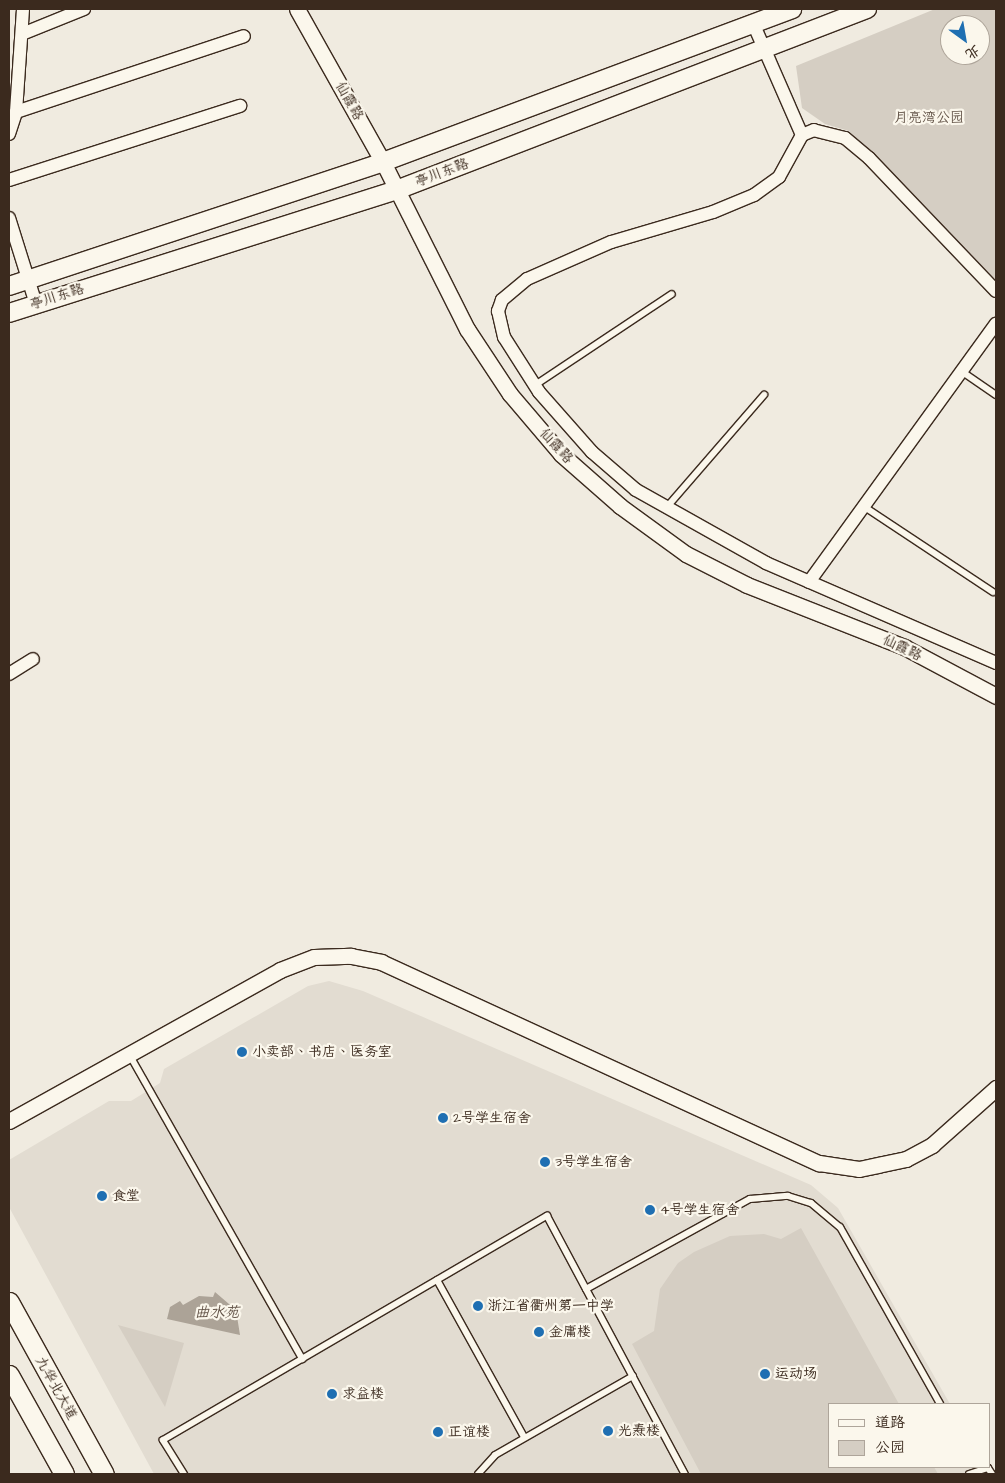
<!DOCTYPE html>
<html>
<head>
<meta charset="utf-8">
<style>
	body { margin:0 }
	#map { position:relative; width:1005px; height:1483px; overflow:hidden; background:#f0ebe0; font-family:"Architects Daughter","LXGW WenKai TC",sans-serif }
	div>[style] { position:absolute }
	.built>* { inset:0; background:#e2dcd1 }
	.green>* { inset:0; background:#d5cec3 }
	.water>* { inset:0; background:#aca397 }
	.roads { filter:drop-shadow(1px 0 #3b2a1e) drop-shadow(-1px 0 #3b2a1e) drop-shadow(0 1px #3b2a1e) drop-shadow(0 -1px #3b2a1e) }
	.service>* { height:6px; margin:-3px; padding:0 3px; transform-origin:3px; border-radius:3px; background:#fbf7ec }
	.minor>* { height:12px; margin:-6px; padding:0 6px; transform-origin:6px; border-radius:6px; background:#fbf7ec }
	.tertiary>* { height:15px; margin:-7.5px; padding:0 7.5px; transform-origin:7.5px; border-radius:7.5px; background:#fbf7ec }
	.secondary>* { height:18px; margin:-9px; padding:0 9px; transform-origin:9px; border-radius:9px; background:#fbf7ec }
	.primary>* { height:19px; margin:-9.5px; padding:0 9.5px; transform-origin:9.5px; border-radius:9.5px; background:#fbf7ec }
	.dots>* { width:14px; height:14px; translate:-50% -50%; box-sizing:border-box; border:2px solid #fbf7ec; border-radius:50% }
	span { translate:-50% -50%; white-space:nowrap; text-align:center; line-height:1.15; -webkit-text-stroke:4.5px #fbf7ec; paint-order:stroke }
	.street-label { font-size:14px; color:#3b2a1e }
	.park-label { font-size:14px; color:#625347 }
	.poi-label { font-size:14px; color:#3b2a1e }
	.left { translate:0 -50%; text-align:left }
	.water-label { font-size:15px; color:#635448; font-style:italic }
	.frame { position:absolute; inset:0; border:10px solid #3b2a1e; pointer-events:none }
	.legend { position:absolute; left:828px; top:1403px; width:162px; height:65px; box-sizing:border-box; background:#fbf7ec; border:1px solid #aea59a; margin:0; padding:6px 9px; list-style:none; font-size:15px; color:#3b2a1e }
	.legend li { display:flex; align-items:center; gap:10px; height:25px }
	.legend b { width:25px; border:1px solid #aea59a }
	.north { position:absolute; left:940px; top:15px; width:50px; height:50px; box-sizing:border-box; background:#fbf7ec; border:1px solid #aea59a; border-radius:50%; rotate:148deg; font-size:14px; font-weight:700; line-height:20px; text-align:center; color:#3b2a1e }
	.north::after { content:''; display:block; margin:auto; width:18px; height:22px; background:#1f6fb2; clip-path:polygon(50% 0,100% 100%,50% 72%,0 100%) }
</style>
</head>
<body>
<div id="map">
	<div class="built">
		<div style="clip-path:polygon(329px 981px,363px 991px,811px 1185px,838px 1208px,950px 1404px,829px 1404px,829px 1467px,985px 1467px,989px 1474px,154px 1474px,9px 1207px,9px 1160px,109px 1101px,131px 1101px,160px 1083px,164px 1069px,308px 986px)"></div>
	</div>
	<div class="green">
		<div style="clip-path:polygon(evenodd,935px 9px,996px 9px,996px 280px,849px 131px,825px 124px,802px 108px,796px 66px,935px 9px,950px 25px,980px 25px,980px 55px,950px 55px,950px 25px)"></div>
		<div style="clip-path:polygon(801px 1228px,899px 1404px,829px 1404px,829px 1467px,934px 1467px,938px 1474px,701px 1474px,632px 1344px,654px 1331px,660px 1289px,678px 1263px,694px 1252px,730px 1236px,764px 1234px,781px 1239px)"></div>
		<div style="clip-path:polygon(118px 1325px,184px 1343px,165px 1407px)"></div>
	</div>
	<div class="water">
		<div style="clip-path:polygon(215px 1292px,236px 1310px,240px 1335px,167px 1319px,170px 1307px,180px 1301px,183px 1305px,199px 1296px,213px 1297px)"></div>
	</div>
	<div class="roads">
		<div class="service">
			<div style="left:961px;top:371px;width:42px;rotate:34.4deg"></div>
			<div style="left:535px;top:385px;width:164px;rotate:-33.6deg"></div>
			<div style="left:863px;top:506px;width:156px;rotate:33.5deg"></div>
			<div style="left:666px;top:508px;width:150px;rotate:-49.1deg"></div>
			<div style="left:129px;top:1054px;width:351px;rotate:60.4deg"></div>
			<div style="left:437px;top:1280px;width:179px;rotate:61deg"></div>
			<div style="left:586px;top:1289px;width:187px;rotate:-28.8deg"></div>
			<div style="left:750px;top:1199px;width:38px;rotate:-5deg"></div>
			<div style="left:788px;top:1196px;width:24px;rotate:17deg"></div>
			<div style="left:811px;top:1203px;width:38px;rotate:40deg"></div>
			<div style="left:840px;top:1227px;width:203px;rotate:60.5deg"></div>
			<div style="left:184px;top:1474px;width:40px;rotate:-122deg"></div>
			<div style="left:163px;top:1440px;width:445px;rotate:-30.3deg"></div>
			<div style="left:547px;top:1216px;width:293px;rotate:61.9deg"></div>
			<div style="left:478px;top:1474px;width:25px;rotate:-48deg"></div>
			<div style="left:495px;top:1455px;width:159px;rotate:-29.8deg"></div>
			<div style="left:969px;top:1474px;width:20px;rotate:-18deg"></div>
			<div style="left:988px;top:1468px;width:7px;rotate:56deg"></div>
		</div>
		<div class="minor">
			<div style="left:753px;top:23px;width:122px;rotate:66.4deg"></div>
			<div style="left:22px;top:34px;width:67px;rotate:-22deg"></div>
			<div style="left:16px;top:112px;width:240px;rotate:-18.4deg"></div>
			<div style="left:9px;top:134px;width:23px;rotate:-72deg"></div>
			<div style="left:16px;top:112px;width:103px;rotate:-86.1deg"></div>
			<div style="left:9px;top:180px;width:243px;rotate:-17.8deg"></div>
			<div style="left:9px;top:218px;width:90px;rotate:72.6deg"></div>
			<div style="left:996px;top:291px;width:184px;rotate:-133.7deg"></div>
			<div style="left:869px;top:158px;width:31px;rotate:-140deg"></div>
			<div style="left:845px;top:138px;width:32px;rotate:-166deg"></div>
			<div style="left:814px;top:130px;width:13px;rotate:157deg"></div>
			<div style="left:802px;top:135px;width:48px;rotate:118.7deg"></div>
			<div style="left:779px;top:177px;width:31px;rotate:144deg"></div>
			<div style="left:754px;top:195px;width:44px;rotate:157.5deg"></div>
			<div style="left:713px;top:212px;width:106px;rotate:163.6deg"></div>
			<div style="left:611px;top:242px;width:92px;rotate:156.2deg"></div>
			<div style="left:527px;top:279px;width:33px;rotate:140deg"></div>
			<div style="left:502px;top:300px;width:12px;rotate:110deg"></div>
			<div style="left:498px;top:311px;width:27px;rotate:77deg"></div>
			<div style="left:504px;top:337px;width:65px;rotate:57.5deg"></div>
			<div style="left:539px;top:392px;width:80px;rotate:48.5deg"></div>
			<div style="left:592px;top:452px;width:58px;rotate:40.8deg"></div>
			<div style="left:636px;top:490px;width:149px;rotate:29.3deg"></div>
			<div style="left:766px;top:563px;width:251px;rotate:23.5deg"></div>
			<div style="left:809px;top:582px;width:319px;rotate:-54.1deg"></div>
			<div style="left:9px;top:674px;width:28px;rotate:-32deg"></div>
		</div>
		<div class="tertiary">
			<div style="left:297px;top:9px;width:176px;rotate:60.7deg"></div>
			<div style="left:383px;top:162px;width:187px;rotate:63.3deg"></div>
			<div style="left:467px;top:329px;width:78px;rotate:56.5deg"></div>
			<div style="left:510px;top:394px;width:79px;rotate:49.6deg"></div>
			<div style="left:561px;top:454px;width:79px;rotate:41.4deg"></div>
			<div style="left:620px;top:506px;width:82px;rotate:36deg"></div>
			<div style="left:686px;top:554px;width:68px;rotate:26.9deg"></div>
			<div style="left:747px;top:585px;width:169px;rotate:21.5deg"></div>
			<div style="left:904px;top:647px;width:104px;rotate:28deg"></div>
			<div style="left:9px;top:1121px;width:310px;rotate:-29.1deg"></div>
			<div style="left:280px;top:970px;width:36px;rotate:-21deg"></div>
			<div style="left:314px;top:957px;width:37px;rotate:-2deg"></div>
			<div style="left:351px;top:956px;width:31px;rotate:11deg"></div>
			<div style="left:381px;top:962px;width:482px;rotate:24.7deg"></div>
			<div style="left:819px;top:1163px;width:40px;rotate:8.5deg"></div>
			<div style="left:859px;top:1169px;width:48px;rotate:-12deg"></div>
			<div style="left:906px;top:1159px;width:30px;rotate:-28deg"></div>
			<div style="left:932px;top:1145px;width:86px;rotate:-41.7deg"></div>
		</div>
		<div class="secondary">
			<div style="left:9px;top:286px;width:394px;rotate:-18.3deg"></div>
			<div style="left:383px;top:162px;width:437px;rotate:-20.5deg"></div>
			<div style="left:9px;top:313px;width:404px;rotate:-17.6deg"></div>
			<div style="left:394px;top:191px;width:507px;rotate:-21.05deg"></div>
		</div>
		<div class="primary">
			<div style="left:9px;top:1302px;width:196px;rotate:61.1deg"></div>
			<div style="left:9px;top:1375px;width:113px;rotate:60.9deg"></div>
		</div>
	</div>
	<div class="dots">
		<div style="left:242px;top:1052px;background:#1f6fb2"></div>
		<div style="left:443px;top:1118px;background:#1f6fb2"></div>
		<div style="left:545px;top:1162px;background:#1f6fb2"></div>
		<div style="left:102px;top:1196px;background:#1f6fb2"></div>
		<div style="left:650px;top:1210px;background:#1f6fb2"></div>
		<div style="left:478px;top:1306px;background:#1f6fb2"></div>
		<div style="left:539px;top:1332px;background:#1f6fb2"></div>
		<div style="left:765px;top:1374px;background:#1f6fb2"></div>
		<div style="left:332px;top:1394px;background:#1f6fb2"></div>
		<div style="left:608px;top:1431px;background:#1f6fb2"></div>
		<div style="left:438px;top:1432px;background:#1f6fb2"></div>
	</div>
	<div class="street-label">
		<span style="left:349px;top:101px;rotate:60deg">仙霞路</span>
		<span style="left:442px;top:173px;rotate:-21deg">亭川东路</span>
		<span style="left:57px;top:297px;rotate:-18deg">亭川东路</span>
		<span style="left:556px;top:446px;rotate:47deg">仙霞路</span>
		<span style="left:902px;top:648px;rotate:25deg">仙霞路</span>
		<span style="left:56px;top:1388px;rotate:61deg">九华北大道</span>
	</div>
	<div class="park-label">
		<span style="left:929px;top:118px">月亮湾公园</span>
	</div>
	<div class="poi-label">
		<span class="left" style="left:252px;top:1052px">小卖部、书店、医务室</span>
		<span class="left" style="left:453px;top:1118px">2号学生宿舍</span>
		<span class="left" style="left:555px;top:1162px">3号学生宿舍</span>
		<span class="left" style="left:112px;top:1196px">食堂</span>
		<span class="left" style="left:660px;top:1210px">4号学生宿舍</span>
		<span class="left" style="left:488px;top:1306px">浙江省衢州第一中学</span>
		<span class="left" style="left:549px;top:1332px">金庸楼</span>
		<span class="left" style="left:775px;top:1374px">运动场</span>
		<span class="left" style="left:342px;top:1394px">求益楼</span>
		<span class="left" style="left:618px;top:1431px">光焘楼</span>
		<span class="left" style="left:448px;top:1432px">正谊楼</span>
	</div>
	<div class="water-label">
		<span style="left:217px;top:1313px">曲水苑</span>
	</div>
	<div class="frame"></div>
	<ul class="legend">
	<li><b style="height:6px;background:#fbf7ec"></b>道路</li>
	<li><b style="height:14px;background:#d5cec3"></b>公园</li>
	</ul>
	<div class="north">北</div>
</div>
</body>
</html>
